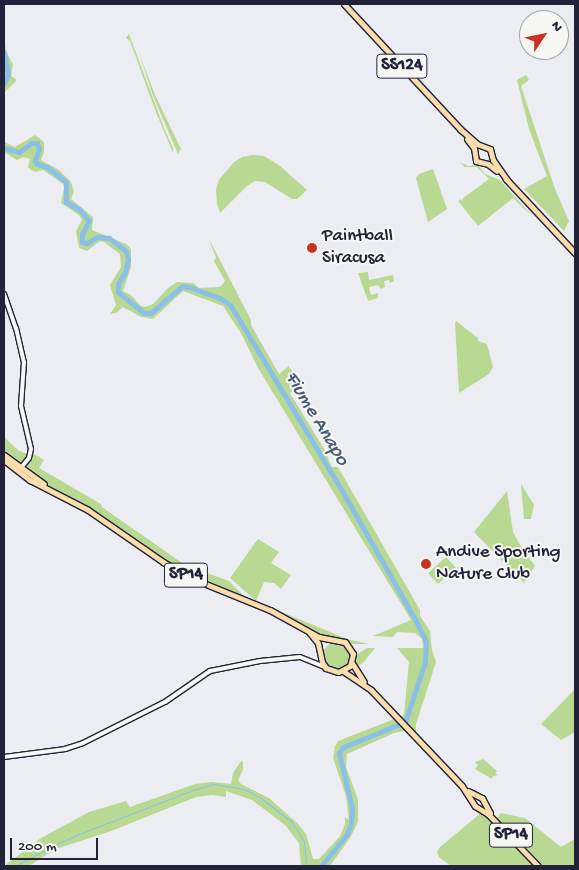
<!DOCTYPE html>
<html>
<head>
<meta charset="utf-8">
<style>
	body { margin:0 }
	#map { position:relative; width:579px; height:870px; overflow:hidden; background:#ececf3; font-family:"Gochi Hand",sans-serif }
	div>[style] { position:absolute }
	.green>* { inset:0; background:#b9d992 }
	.round { border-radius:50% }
	.stream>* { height:1px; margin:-0.5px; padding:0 0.5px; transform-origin:0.5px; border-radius:0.5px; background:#8abfe7 }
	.river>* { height:5px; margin:-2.5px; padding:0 2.5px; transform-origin:2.5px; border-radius:2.5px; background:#8abfe7 }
	.roads { filter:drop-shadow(1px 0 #22223b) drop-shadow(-1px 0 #22223b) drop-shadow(0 1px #22223b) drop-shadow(0 -1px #22223b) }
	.tertiary>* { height:4px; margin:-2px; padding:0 2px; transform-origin:2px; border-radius:2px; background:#f6f6f2 }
	.primary>* { height:5px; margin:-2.5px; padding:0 2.5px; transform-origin:2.5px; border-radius:2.5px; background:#f9ddab }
	.dots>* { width:14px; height:14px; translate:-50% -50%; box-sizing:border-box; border:2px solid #f6f6f2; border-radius:50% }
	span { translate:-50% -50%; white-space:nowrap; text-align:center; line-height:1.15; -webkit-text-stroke:4px #f6f6f2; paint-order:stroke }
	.shield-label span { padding:1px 4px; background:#f6f6f2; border:1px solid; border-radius:4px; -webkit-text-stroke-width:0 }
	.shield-label { font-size:18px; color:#22223b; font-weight:700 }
	.poi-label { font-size:19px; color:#22223b }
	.left { translate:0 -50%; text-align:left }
	.water-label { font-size:20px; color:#465977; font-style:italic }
	.frame { position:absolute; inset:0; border:5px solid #22223b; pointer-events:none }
	.north { position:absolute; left:519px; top:10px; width:50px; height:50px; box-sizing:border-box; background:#f6f6f2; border:1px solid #a1a1a9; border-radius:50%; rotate:56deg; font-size:14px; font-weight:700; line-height:20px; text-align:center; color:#22223b }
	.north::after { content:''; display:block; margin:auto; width:18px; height:22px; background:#c8321e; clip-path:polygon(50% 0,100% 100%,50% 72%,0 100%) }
	.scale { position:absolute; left:10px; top:838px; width:88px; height:22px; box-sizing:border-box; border:2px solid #22223b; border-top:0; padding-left:6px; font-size:15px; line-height:18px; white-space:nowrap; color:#22223b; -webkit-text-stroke:4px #f6f6f2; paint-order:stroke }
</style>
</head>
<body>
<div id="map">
	<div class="green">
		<div style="clip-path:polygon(129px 34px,164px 128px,173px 148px,173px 153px,155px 110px,130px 41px,126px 38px)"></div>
		<div style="clip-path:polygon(4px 35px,6px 51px,13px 65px,11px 76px,16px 79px,16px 81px,4px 93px)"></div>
		<div style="clip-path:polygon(138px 50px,155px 95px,181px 149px,178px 154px,153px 96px)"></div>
		<div style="clip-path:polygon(526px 75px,529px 80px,521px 86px,555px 189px,569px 221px,564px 231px,524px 189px,547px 176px,529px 129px,517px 80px)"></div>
		<div style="clip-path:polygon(35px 135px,44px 142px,44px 152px,41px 160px,59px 170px,71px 182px,74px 192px,71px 199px,93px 217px,92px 230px,126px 244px,131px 249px,131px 267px,123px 291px,131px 295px,141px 306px,145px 307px,153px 304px,167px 289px,177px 282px,193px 283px,199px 288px,219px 287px,222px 285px,225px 281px,214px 261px,216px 258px,209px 239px,251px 320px,251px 325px,279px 374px,289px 366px,289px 368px,302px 379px,302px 382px,290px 393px,324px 449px,332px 467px,338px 467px,420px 610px,420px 616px,430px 631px,432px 650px,436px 662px,416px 724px,416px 733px,410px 727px,404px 731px,394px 733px,347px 754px,346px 767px,358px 799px,358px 822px,350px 838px,330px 866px,301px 866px,299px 843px,285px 825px,252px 800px,226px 791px,226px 797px,212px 795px,196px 797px,114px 830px,56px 849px,29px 866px,4px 866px,41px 838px,89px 812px,126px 801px,130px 807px,195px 784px,212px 782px,231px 784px,233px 773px,241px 761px,243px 762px,243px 770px,238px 780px,241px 784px,269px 798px,298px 824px,306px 834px,313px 859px,319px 859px,340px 836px,345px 824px,345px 817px,349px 820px,346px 796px,333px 758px,335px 746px,338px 741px,394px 719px,396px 721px,404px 714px,409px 662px,397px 648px,423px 648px,422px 639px,415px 633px,397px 632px,393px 637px,373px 636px,411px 620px,258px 368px,241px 333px,223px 306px,183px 291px,153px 319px,141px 317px,123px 307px,116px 313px,110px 314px,116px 305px,110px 285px,121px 267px,120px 254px,104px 242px,100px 241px,87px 251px,79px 248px,76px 231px,82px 220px,79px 215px,61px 203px,64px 188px,63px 184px,43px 170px,35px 172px,31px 170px,28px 167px,30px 159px,23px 157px,17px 160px,4px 152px,4px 142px,15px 147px)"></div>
		<div style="clip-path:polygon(253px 155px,264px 156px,280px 166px,307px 190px,297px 199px,292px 199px,265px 182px,255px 181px,247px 186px,220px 213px,217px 204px,216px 190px,219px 180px,233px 163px,242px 157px)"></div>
		<div style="clip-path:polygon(459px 162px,468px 166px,478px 165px,485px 174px,500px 180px,534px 218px,513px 198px,478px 226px,458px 201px,461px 199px,463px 201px,463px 198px,489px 179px,477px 167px,465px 167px)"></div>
		<div style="clip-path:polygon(433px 169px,447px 209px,428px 222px,416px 178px,419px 174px)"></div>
		<div style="clip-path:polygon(368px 272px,369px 280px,393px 275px,394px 281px,390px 283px,389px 280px,384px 281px,385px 287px,381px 289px,378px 285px,369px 287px,371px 295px,378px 293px,378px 298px,368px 301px,358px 273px)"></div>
		<div style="clip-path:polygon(456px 321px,478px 338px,478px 341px,487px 344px,493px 367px,489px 374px,459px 393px,455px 323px)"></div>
		<div style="clip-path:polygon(4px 437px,18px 450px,29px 455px,23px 463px,20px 464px,4px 453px)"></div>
		<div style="clip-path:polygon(33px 453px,44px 460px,39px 468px,101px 504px,102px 507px,185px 565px,229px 581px,245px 597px,177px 568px,88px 508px,40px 480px,24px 468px)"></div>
		<div style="clip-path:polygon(521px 484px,534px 505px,531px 519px,524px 519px)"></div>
		<div style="clip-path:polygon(507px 491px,513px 532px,520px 545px,535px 566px,524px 583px,474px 532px)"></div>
		<div style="clip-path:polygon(258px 539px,279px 552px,271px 563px,291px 575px,281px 589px,274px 583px,264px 582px,256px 601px,230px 578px)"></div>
		<div style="clip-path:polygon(446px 557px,456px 568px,438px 584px,428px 573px)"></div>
		<div style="clip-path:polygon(272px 608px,347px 639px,369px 644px,353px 644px,341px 638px,317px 635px)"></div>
		<div class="round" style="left:323px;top:642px;width:28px;height:28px"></div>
		<div style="clip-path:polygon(367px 648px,375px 648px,364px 662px,356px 668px,354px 662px,356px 655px)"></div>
		<div style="clip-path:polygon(575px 689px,575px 732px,561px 740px,541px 724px)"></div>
		<div style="clip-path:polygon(483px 759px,497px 771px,495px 773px,498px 775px,493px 776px,492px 779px,475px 769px,478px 765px,475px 762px)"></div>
		<div style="clip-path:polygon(482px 812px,485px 813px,536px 866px,451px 866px,439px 857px,437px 852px,439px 848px)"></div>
		<div style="clip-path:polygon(501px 813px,525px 818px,561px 847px,575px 839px,575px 866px,544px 866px,497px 818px)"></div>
	</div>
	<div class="stream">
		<div style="left:15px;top:866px;width:40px;rotate:-28deg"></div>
		<div style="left:50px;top:847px;width:32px;rotate:-24deg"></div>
		<div style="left:79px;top:834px;width:122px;rotate:-21.1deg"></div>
		<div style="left:193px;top:790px;width:22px;rotate:-16deg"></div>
		<div style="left:214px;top:784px;width:30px;rotate:9deg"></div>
		<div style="left:244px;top:789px;width:19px;rotate:28deg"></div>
		<div style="left:261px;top:798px;width:39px;rotate:38deg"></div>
		<div style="left:292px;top:822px;width:22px;rotate:58deg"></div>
		<div style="left:304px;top:841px;width:25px;rotate:85deg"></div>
	</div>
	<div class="river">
		<div style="left:4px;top:52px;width:22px;rotate:80deg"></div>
		<div style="left:8px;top:74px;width:10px;rotate:114deg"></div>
		<div style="left:4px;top:148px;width:16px;rotate:15deg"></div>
		<div style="left:19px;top:152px;width:15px;rotate:-37deg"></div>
		<div style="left:31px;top:143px;width:6px"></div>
		<div style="left:37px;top:143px;width:6px;rotate:72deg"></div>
		<div style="left:39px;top:149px;width:12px;rotate:110deg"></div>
		<div style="left:35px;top:160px;width:4px;rotate:63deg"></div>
		<div style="left:37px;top:164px;width:10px;rotate:17deg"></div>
		<div style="left:47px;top:167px;width:24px;rotate:38deg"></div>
		<div style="left:66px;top:182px;width:20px;rotate:90deg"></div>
		<div style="left:66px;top:202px;width:16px;rotate:30deg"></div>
		<div style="left:80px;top:210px;width:14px;rotate:51deg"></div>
		<div style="left:89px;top:221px;width:15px;rotate:118deg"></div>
		<div style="left:82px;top:234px;width:8px;rotate:90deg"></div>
		<div style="left:82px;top:242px;width:5px;rotate:11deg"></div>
		<div style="left:87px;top:243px;width:12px;rotate:-31deg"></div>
		<div style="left:97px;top:237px;width:12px;rotate:5deg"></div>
		<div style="left:109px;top:238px;width:21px;rotate:37deg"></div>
		<div style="left:126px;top:251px;width:8px;rotate:76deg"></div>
		<div style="left:128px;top:259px;width:13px;rotate:103deg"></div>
		<div style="left:125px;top:272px;width:14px;rotate:120deg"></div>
		<div style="left:118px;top:284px;width:8px;rotate:90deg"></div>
		<div style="left:118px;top:292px;width:33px;rotate:39deg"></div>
		<div style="left:144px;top:313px;width:7px"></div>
		<div style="left:151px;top:313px;width:41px;rotate:-41.1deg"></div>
		<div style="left:182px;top:286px;width:7px;rotate:8deg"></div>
		<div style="left:189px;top:287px;width:35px;rotate:20deg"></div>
		<div style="left:222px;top:299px;width:11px;rotate:38deg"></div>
		<div style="left:231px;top:306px;width:222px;rotate:59deg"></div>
		<div style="left:345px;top:496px;width:142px;rotate:60.4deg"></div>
		<div style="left:415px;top:619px;width:25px;rotate:64deg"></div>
		<div style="left:426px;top:642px;width:20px;rotate:93deg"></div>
		<div style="left:425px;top:662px;width:63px;rotate:108.4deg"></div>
		<div style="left:405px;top:722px;width:67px;rotate:158deg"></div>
		<div style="left:343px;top:747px;width:7px;rotate:124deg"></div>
		<div style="left:339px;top:753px;width:57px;rotate:76.7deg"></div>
		<div style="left:352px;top:808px;width:15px;rotate:94deg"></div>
		<div style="left:351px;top:823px;width:12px;rotate:110deg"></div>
		<div style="left:347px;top:834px;width:41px;rotate:129.1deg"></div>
	</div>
	<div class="roads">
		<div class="tertiary">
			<div style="left:4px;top:294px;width:36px;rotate:71deg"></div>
			<div style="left:16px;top:328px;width:35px;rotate:77deg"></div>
			<div style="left:24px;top:362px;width:44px;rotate:93.9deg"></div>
			<div style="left:21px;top:406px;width:44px;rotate:76.9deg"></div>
			<div style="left:31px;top:449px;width:9px;rotate:103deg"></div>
			<div style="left:29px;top:458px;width:13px;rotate:129deg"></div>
			<div style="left:4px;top:757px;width:62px;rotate:-7.5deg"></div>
			<div style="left:65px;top:749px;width:19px;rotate:-18deg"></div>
			<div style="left:83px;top:743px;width:92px;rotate:-26.6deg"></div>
			<div style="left:165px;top:702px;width:55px;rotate:-34.6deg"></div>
			<div style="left:210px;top:671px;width:51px;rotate:-11.3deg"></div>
			<div style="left:260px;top:661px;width:40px;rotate:-5.7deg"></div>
			<div style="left:300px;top:657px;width:27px;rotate:22deg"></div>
		</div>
		<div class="primary">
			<div style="left:344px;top:4px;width:171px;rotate:47.1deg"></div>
			<div style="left:460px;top:129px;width:23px;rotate:41deg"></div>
			<div style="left:477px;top:144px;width:14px;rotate:21deg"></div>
			<div style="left:490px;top:149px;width:11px;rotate:75deg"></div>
			<div style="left:493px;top:160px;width:24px;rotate:55deg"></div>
			<div style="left:467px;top:139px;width:11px;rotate:52deg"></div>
			<div style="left:474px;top:148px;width:13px;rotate:81deg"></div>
			<div style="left:476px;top:161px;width:12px;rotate:14deg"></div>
			<div style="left:488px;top:164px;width:11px;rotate:38deg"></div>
			<div style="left:506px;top:179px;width:101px;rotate:47deg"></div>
			<div style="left:4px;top:455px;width:49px;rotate:35.9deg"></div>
			<div style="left:4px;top:460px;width:33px;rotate:38deg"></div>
			<div style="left:30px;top:480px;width:65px;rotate:27.3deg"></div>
			<div style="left:88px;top:510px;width:91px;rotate:34.7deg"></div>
			<div style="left:163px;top:562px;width:32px;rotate:30deg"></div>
			<div style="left:191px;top:578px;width:85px;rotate:22.1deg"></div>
			<div style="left:270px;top:610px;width:56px;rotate:28.9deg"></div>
			<div style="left:319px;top:637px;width:26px;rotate:11deg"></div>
			<div style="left:345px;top:642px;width:14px;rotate:56deg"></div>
			<div style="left:353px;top:654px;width:12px;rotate:104deg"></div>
			<div style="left:350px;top:666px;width:13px;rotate:153deg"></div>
			<div style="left:338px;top:672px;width:13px;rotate:-162deg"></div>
			<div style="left:326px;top:668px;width:7px;rotate:-124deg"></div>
			<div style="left:322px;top:662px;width:19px;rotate:-102deg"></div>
			<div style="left:318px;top:643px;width:13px;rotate:-129deg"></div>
			<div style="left:352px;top:663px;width:22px;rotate:58deg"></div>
			<div style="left:343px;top:671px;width:34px;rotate:34deg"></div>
			<div style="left:371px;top:690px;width:132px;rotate:46.5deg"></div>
			<div style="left:462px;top:786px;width:24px;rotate:57deg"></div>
			<div style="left:475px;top:806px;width:15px;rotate:32deg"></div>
			<div style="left:488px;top:814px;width:72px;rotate:46.1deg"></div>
			<div style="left:468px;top:791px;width:16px;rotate:27deg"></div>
			<div style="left:482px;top:798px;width:17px;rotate:62deg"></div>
		</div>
	</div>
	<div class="dots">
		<div style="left:312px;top:248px;background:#c8321e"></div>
		<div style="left:426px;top:564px;background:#c8321e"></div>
	</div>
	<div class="shield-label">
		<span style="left:402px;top:66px">SS124</span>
		<span style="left:186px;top:575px">SP14</span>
		<span style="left:511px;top:835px">SP14</span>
	</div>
	<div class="poi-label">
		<span class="left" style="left:322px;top:248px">Paintball<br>Siracusa</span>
		<span class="left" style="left:436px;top:564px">Andive Sporting<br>Nature Club</span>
	</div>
	<div class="water-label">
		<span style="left:316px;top:419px;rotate:59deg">Fiume Anapo</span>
	</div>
	<div class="frame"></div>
	<div class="north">N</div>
	<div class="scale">200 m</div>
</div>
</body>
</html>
